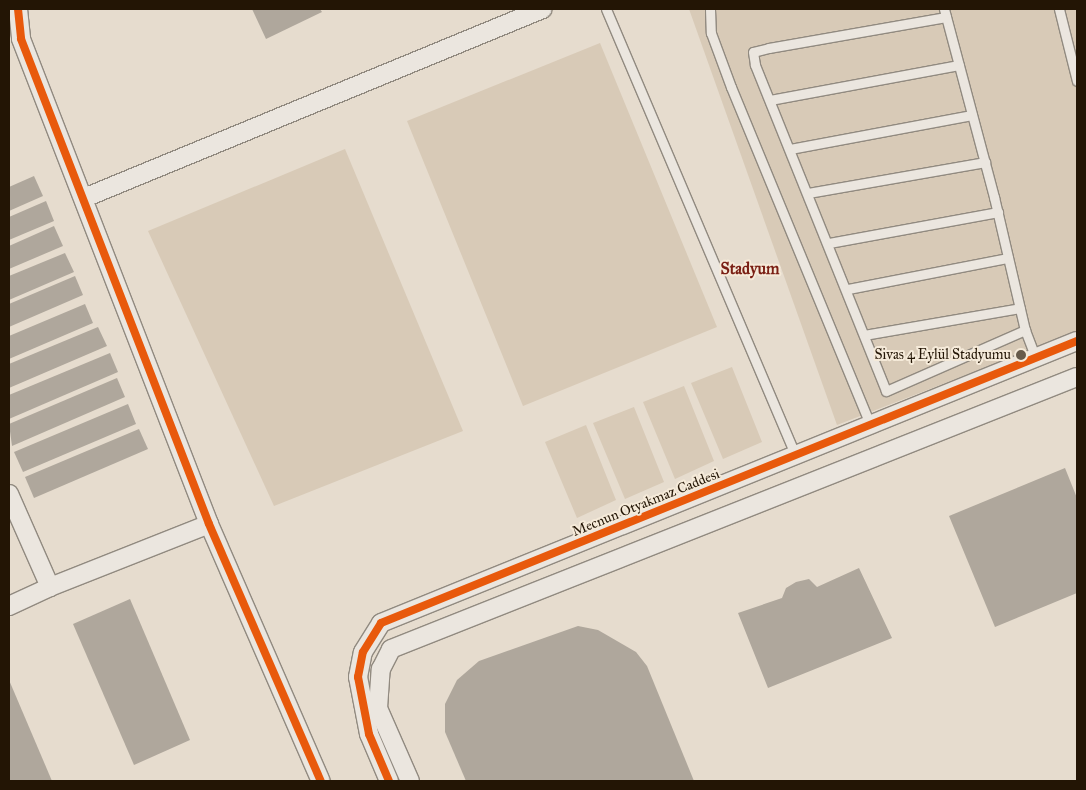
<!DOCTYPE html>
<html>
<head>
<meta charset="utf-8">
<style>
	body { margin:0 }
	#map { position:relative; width:1086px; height:790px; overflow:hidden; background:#e6dcce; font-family:"IM FELL Great Primer",serif }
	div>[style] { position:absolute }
	.green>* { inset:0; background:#d8cab7 }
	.building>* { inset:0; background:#afa79c }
	.roads { filter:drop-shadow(1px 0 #918a80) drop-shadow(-1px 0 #918a80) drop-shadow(0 1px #918a80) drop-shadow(0 -1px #918a80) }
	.service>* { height:9px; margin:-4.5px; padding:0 4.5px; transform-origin:4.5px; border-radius:4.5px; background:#ebe6df }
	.minor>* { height:18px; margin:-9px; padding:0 9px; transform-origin:9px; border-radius:9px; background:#ebe6df }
	.cycleway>* { height:8px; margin:-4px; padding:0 4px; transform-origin:4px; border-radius:4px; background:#e8590c }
	.dots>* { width:14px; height:14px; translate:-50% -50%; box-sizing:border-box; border:2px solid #f5ead9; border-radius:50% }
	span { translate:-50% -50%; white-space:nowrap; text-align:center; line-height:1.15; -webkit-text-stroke:4px #f5ead9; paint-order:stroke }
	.poi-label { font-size:14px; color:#231505 }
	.right { translate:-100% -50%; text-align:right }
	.street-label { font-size:14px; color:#231505 }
	.quarter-label { font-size:16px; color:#7a1f14; font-weight:700 }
	.frame { position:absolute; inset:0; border:10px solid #231505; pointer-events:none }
</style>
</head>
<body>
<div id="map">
	<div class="green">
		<div style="clip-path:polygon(689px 9px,1077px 9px,1077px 332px,837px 425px)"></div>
		<div style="clip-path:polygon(600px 43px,717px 327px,523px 406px,407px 121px)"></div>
		<div style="clip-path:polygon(345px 149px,463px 431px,274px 506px,148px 231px)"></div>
		<div style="clip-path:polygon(732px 367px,762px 442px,723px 459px,691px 383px)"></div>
		<div style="clip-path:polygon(684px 386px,714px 461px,675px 479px,643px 402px)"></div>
		<div style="clip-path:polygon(634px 407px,664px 482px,625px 499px,593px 423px)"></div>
		<div style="clip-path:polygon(586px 425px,616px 500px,577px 518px,545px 442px)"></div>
	</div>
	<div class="building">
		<div style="clip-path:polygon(252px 9px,320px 9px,322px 12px,266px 39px)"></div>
		<div style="clip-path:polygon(34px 176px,43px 196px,9px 211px,9px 187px)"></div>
		<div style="clip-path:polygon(46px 201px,54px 221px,9px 240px,9px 217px)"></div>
		<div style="clip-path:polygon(54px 226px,63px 246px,9px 269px,9px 246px)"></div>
		<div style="clip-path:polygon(65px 253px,74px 272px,9px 300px,9px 276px)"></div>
		<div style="clip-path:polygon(75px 276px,83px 295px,9px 327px,9px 304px)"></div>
		<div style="clip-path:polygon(85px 304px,93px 323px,9px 359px,9px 336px)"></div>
		<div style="clip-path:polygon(98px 327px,107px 346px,9px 388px,9px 364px)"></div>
		<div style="clip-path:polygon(110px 353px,118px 372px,9px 419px,9px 395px)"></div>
		<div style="clip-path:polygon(117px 378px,125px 397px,12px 446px,9px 424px)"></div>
		<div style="clip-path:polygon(128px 404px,136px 424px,23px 472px,14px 452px)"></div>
		<div style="clip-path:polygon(139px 429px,148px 449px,34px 498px,25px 477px)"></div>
		<div style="clip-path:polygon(1065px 468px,1077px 498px,1077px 593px,995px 627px,949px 516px)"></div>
		<div style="clip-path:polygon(859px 568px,892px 638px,768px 688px,738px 613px,782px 598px,786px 588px,796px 582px,809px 579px,817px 587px)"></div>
		<div style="clip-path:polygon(130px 599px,190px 740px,134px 765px,73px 624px)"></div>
		<div style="clip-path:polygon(578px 626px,598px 630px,636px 652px,647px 666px,694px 781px,466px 781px,445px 732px,445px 704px,457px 680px,479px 661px)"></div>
		<div style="clip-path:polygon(9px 680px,52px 781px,9px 781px)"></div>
	</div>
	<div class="roads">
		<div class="service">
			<div style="left:606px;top:9px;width:486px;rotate:67deg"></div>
			<div style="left:710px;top:9px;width:24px;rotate:88deg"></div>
			<div style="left:711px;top:33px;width:58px;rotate:69.7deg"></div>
			<div style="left:731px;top:87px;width:367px;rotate:67.6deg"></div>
			<div style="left:944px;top:9px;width:195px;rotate:75.1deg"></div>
			<div style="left:994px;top:197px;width:137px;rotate:76.9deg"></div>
			<div style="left:1025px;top:330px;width:30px;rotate:69deg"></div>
			<div style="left:1059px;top:9px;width:74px;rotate:76deg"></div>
			<div style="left:946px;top:17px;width:180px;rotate:170.1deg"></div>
			<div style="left:769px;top:48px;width:16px;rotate:166deg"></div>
			<div style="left:753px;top:52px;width:13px;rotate:81deg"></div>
			<div style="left:755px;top:65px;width:351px;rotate:68.1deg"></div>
			<div style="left:886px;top:391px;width:152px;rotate:-23.7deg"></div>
			<div style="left:770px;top:100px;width:192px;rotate:-10.5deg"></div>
			<div style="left:790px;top:149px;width:185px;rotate:-10.6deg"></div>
			<div style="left:808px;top:193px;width:180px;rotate:-9.9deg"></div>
			<div style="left:829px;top:243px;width:172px;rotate:-10.4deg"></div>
			<div style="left:848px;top:289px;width:163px;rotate:-11deg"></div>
			<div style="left:864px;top:335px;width:158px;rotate:-9.8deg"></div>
		</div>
		<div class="minor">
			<div style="left:18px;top:9px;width:30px;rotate:84deg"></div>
			<div style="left:21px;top:39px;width:520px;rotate:68.81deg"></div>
			<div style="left:209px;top:524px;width:280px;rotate:66.5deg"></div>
			<div style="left:84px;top:198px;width:496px;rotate:-22.4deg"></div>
			<div style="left:9px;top:494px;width:102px;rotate:66.2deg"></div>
			<div style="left:9px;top:606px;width:45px;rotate:-24.9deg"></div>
			<div style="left:50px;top:587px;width:171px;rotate:-21.6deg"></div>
			<div style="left:389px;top:781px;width:51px;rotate:-113.1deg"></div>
			<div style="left:369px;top:734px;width:58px;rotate:-100.9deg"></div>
			<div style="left:358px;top:677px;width:25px;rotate:-79deg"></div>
			<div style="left:363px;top:652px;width:34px;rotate:-58deg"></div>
			<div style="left:381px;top:623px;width:751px;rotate:-22.06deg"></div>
			<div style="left:410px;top:781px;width:80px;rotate:-113.7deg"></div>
			<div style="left:378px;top:708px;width:39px;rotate:-86deg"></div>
			<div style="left:381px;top:669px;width:22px;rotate:-63deg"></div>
			<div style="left:391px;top:649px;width:738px;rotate:-21.63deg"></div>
		</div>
	</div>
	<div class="cycleway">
		<div style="left:18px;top:9px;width:30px;rotate:84deg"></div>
		<div style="left:21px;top:39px;width:520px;rotate:68.81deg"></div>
		<div style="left:209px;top:524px;width:280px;rotate:66.5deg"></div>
		<div style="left:389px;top:781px;width:51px;rotate:-113.1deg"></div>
		<div style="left:369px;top:734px;width:58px;rotate:-100.9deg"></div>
		<div style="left:358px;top:677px;width:25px;rotate:-79deg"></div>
		<div style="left:363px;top:652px;width:34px;rotate:-58deg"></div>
		<div style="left:381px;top:623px;width:751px;rotate:-22.06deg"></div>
	</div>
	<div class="dots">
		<div style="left:1021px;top:355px;background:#675b4b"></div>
	</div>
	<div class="poi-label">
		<span class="right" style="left:1011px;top:355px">Sivas 4 Eylül Stadyumu</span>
	</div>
	<div class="street-label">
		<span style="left:646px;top:503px;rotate:-22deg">Mecnun Otyakmaz Caddesi</span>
	</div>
	<div class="quarter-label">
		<span style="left:750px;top:269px">Stadyum</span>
	</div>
	<div class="frame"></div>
</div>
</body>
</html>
